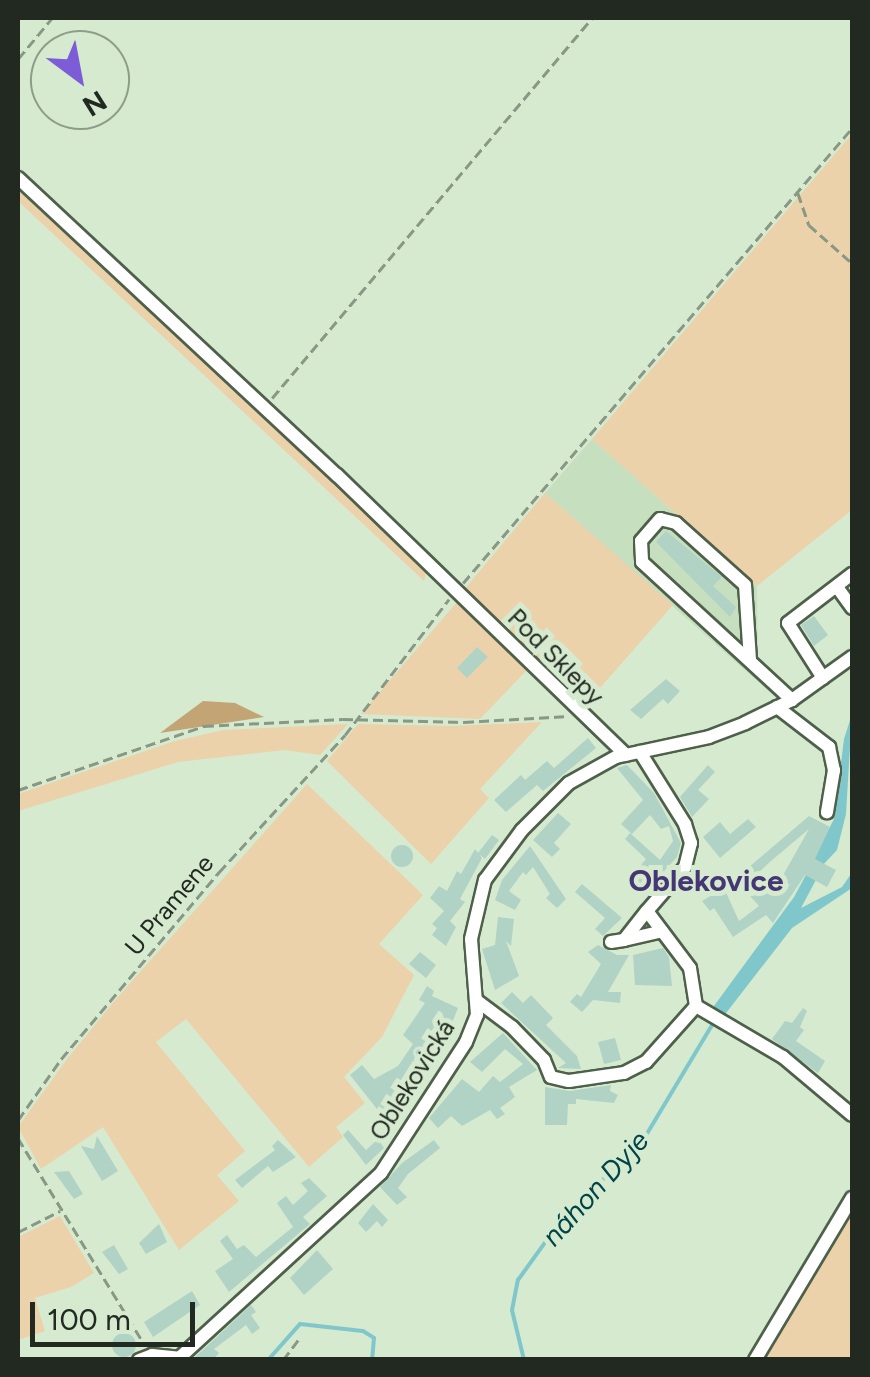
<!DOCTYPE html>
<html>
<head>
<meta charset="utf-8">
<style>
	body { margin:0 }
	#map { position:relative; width:870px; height:1377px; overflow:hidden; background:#d6ead0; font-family:Figtree,sans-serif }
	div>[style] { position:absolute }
	.built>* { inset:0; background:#c6dfbf }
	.green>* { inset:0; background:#ebd2aa }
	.forest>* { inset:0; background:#c2a475 }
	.water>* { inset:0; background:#80c7cb }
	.stream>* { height:4px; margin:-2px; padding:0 2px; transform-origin:2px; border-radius:2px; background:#80c7cb }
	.building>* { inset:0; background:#b0d3c5 }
	.round { border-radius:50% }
	.path>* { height:2.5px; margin-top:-1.25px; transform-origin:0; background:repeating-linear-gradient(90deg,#899785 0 10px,transparent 0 15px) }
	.roads { filter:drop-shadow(2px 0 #4e604a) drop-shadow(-2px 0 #4e604a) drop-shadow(0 2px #4e604a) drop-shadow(0 -2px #4e604a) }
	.minor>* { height:12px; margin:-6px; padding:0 6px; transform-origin:6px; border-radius:6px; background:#fff }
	span { translate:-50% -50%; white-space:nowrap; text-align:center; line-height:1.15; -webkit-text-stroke:10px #d6ead0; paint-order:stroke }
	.street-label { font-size:25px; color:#222920 }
	.water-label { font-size:28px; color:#004448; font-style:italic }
	.quarter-label { font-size:30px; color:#453773; font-weight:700 }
	.frame { position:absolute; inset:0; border:20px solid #222920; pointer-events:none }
	.north { position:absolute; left:30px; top:30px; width:100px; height:100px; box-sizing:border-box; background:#d6ead0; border:2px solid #8e9d8a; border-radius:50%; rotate:148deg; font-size:28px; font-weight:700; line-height:40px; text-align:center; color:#222920 }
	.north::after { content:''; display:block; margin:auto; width:35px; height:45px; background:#7d5cd7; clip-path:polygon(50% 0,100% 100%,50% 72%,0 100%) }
	.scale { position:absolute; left:30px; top:1302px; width:165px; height:45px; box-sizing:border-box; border:5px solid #222920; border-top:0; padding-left:12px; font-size:30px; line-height:35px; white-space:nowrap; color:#222920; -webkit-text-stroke:8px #d6ead0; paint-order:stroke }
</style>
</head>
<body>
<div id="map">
	<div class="built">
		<div style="clip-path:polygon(592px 439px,757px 586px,758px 659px,796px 693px,782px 703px,545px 493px)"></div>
	</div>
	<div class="green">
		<div style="clip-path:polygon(852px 134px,852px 510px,757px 586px,592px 439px)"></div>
		<div style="clip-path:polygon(18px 185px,427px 570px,424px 581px,18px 201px)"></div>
		<div style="clip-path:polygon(545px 493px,673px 605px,584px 706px,463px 591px)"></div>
		<div style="clip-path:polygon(457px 602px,529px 668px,480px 719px,361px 714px)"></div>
		<div style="clip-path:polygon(542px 722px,480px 789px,489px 798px,431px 864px,327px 761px,358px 724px,452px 726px)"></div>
		<div style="clip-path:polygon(348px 724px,320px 755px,284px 750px,178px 762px,18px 811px,18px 794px,175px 741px,223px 730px)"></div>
		<div style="clip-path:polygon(307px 784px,423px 895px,379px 944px,414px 975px,382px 1037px,344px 1077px,365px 1103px,336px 1127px,343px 1137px,309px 1167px,186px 1019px,156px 1042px,245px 1151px,217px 1175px,239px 1201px,179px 1250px,103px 1127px,41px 1169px,18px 1127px,67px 1059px,117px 998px)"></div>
		<div style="clip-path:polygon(852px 1202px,852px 1359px,760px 1360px)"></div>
		<div style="clip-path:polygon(60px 1216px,94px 1273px,71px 1287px,35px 1298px,45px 1331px,18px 1340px,18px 1237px)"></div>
	</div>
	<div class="forest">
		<div style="clip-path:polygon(203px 701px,235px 703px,264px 717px,160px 733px)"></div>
	</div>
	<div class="water">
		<div style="clip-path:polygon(852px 714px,846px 814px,837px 850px,822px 866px,814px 862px,815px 856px,834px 819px,844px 739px)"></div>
		<div style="clip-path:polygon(808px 871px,818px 876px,801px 908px,842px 887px,851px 874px,852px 888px,792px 928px,723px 1017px,711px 1010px,794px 897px)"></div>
	</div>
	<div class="stream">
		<div style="left:268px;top:1360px;width:48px;rotate:-48.4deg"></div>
		<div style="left:300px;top:1324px;width:63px;rotate:6.3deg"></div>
		<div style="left:363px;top:1331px;width:13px;rotate:32deg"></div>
		<div style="left:374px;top:1338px;width:22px;rotate:95deg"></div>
		<div style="left:524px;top:1360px;width:51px;rotate:-103.5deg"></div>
		<div style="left:512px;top:1310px;width:31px;rotate:-79deg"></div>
		<div style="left:518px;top:1280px;width:75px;rotate:-54.2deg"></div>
		<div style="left:562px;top:1219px;width:111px;rotate:-43.9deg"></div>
		<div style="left:642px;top:1142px;width:142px;rotate:-59.1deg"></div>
	</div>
	<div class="building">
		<div style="clip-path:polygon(666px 531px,722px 577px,713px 586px,736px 607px,730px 617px,656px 542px)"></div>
		<div style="clip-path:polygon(814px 616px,828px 635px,814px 646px,801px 625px)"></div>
		<div style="clip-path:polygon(477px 647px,488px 657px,467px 678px,457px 668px)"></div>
		<div style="clip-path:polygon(666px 679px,680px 691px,668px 704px,663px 699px,641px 719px,630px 710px)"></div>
		<div style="clip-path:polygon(588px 738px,596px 748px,543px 791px,537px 785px,506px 812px,494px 800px,521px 775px,525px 780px,547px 761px,554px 768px)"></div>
		<div style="clip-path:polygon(627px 765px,654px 793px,681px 843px,677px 857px,647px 890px,632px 876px,646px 859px,625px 839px,630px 833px,660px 860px,673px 841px,669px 826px,661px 829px,650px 815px,632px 834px,621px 824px,643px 800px,617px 768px)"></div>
		<div style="clip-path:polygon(708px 765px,715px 772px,698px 790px,709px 799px,692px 817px,680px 797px)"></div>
		<div style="clip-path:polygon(558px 813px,571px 824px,554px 843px,560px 849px,552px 857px,533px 840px)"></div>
		<div style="clip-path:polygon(evenodd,809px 816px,830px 827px,815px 859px,836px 870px,827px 887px,805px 875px,773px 923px,766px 915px,733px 937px,714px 908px,710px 911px,702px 901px,724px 888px,739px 921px,759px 906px,735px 879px,809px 816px,809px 829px,777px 886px,757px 874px,771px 861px,809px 829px)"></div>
		<div style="clip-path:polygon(748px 819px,756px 827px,720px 858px,703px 837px,720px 822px,730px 834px)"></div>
		<div style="clip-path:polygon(492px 835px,499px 840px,485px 859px,479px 854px,482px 858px,460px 899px,465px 902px,450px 921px,456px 927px,446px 946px,432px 935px,437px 928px,432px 924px,444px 911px,430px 898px,439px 886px,447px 891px,457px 871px,461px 874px,475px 849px,478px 853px)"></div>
		<div class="round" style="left:391px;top:845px;width:22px;height:22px"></div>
		<div style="clip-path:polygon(530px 846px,566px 899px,557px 908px,546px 898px,550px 894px,533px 867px,526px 875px,523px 872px,509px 891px,521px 900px,515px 910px,495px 900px,502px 880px)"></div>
		<div style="clip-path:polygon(582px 884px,622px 918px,603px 936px,595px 929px,605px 918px,575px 892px)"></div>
		<div style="clip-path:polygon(498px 917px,514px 919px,511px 946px,506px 941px,519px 976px,495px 990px,482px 949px,495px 945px)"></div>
		<div style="clip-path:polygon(598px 945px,617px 955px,629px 955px,608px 992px,621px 992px,620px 1003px,593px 1000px,582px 1012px,570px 1002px,577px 994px,581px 997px,601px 964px,588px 952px)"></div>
		<div style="clip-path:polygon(663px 948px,669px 957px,672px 986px,635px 985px,633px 955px)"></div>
		<div style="clip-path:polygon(420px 952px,436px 965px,426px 978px,409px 964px)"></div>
		<div style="clip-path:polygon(427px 986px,434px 991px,432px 996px,458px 1008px,442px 1048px,445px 1051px,425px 1072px,410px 1094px,413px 1098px,405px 1117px,392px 1128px,350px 1075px,362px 1065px,374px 1079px,398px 1066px,413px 1044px,403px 1035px,425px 1003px,419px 1000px)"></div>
		<div style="clip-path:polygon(512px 992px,523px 1003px,531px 995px,553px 1018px,546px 1025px,577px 1056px,581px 1069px,558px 1068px,566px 1063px,501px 1003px)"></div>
		<div style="clip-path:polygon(803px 1008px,807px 1011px,800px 1027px,804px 1030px,796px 1041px,825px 1061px,818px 1073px,772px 1039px,785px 1021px,792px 1023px)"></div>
		<div style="clip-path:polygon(503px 1033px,537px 1070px,509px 1087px,515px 1097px,500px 1108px,505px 1114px,497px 1119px,490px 1110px,462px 1126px,451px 1116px,438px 1128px,429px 1118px,462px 1079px,479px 1092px,493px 1076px,500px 1082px,523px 1064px,505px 1049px,482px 1072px,470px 1062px)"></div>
		<div style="clip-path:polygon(615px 1038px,621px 1060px,604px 1064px,598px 1042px)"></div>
		<div style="clip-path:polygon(611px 1085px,610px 1091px,618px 1095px,614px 1103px,576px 1099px,576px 1104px,568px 1104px,567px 1125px,545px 1125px,545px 1087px,570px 1091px)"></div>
		<div style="clip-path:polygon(348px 1130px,366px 1150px,378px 1139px,384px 1148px,366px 1165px,343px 1135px)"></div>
		<div style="clip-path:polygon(97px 1136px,118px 1171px,102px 1181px,81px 1146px,94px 1149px)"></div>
		<div style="clip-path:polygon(278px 1140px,296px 1157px,273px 1172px,268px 1166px,242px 1188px,235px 1180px,275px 1150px,272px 1146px)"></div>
		<div style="clip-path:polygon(434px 1140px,440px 1148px,408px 1174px,398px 1188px,407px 1197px,397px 1205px,380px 1187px,402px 1163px)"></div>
		<div style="clip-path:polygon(69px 1171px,83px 1194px,74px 1199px,54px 1172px)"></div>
		<div style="clip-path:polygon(309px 1178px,327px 1196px,303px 1217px,310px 1224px,229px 1292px,215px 1271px,233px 1259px,220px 1241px,227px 1235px,237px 1249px,244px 1245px,256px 1257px,293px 1227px,277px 1203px,286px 1196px,293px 1205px,308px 1191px,301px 1183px)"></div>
		<div style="clip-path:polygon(373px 1204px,388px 1220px,382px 1227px,377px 1221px,366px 1232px,358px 1223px)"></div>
		<div style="clip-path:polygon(159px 1224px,167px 1242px,146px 1254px,139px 1243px)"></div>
		<div style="clip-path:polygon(114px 1245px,128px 1269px,119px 1274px,102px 1252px)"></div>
		<div style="clip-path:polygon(317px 1250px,333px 1269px,304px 1295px,290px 1278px)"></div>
		<div style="clip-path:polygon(192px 1291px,200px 1305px,153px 1337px,144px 1322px)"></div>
		<div style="clip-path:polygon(251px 1305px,256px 1312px,251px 1315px,260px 1328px,252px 1334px,246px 1325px,214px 1349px,219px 1353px,213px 1360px,192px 1360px)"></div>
		<div class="round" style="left:112px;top:1333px;width:24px;height:24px"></div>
	</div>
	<div class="path">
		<div style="left:18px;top:59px;width:53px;rotate:-50.3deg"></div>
		<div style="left:798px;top:193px;width:34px;rotate:71deg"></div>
		<div style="left:809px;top:225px;width:57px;rotate:41.5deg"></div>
		<div style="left:272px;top:398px;width:497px;rotate:-49.9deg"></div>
		<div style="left:463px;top:583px;width:599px;rotate:-49.47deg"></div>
		<div style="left:18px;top:790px;width:197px;rotate:-19deg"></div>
		<div style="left:204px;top:726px;width:139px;rotate:-2.9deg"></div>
		<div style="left:343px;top:719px;width:121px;rotate:1.4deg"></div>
		<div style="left:464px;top:722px;width:105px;rotate:-3.3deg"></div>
		<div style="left:18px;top:1120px;width:75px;rotate:-54.8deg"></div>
		<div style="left:61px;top:1059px;width:245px;rotate:-49.8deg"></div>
		<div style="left:219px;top:872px;width:186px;rotate:-47.4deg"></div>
		<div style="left:345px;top:735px;width:171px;rotate:-52.6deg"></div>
		<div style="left:18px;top:1138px;width:243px;rotate:58.5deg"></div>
		<div style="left:18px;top:1232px;width:47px;rotate:-26.6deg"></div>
		<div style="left:283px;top:1360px;width:25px;rotate:-53deg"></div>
	</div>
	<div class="roads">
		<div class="minor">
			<div style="left:18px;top:178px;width:436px;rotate:43deg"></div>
			<div style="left:337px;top:475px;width:402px;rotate:44.1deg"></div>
			<div style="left:837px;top:587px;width:26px;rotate:54deg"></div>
			<div style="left:750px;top:660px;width:75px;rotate:-93.8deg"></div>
			<div style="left:745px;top:585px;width:93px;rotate:-138.1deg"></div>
			<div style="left:676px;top:523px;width:16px;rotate:-166deg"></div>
			<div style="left:660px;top:519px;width:29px;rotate:131deg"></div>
			<div style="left:641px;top:541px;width:21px;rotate:87deg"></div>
			<div style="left:642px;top:562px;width:204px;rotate:42.6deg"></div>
			<div style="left:823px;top:678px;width:65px;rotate:-122.5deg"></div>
			<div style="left:788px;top:623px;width:81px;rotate:-37.4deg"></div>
			<div style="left:777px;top:707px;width:66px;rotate:37.6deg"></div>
			<div style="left:829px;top:747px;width:24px;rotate:78deg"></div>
			<div style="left:834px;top:770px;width:43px;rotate:99.5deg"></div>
			<div style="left:624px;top:940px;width:39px;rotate:-13deg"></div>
			<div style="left:611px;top:942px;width:13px;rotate:-9deg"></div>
			<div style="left:624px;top:940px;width:37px;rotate:-52deg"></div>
			<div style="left:476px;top:1000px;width:45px;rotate:36.9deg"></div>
			<div style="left:512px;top:1027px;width:46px;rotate:45.9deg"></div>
			<div style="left:544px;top:1060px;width:18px;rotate:68deg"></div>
			<div style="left:551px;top:1077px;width:18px;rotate:13deg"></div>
			<div style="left:569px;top:1081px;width:56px;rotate:-8.3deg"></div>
			<div style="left:624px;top:1073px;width:25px;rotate:-27deg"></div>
			<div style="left:646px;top:1062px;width:75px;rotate:-48.2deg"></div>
			<div style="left:696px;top:1006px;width:38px;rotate:-99deg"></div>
			<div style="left:690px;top:968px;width:71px;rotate:-127deg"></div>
			<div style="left:647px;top:911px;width:58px;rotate:-49.2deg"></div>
			<div style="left:685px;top:867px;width:25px;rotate:-76deg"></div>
			<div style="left:691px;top:843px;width:20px;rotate:-108deg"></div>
			<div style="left:685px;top:824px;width:85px;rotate:-122deg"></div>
			<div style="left:696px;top:1006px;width:101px;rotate:30.4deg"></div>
			<div style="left:783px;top:1057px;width:90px;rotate:40deg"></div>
			<div style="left:139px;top:1360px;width:14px;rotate:-21deg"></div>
			<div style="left:152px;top:1355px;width:27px;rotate:6deg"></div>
			<div style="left:177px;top:1360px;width:277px;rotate:-42.5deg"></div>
			<div style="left:381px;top:1173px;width:156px;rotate:-57deg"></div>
			<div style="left:466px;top:1042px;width:29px;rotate:-68deg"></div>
			<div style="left:477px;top:1015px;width:76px;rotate:-94.5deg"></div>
			<div style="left:471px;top:939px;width:61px;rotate:-76.7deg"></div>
			<div style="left:485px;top:880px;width:62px;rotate:-53.5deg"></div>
			<div style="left:522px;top:830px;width:66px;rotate:-45deg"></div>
			<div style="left:569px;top:783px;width:54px;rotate:-29deg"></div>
			<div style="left:616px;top:757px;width:95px;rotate:-12.1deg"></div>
			<div style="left:709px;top:737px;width:39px;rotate:-21deg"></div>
			<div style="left:745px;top:723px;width:52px;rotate:-26.1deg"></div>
			<div style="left:792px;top:700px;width:74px;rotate:-35.6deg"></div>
			<div style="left:755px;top:1360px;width:189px;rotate:-59.1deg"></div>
		</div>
	</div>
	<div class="street-label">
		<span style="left:556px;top:657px;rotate:45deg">Pod Sklepy</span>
		<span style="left:169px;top:905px;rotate:-50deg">U Pramene</span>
		<span style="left:412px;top:1080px;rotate:-58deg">Oblekovická</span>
	</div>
	<div class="water-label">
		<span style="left:595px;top:1188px;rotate:-48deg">náhon Dyje</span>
	</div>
	<div class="quarter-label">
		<span style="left:706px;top:881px">Oblekovice</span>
	</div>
	<div class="frame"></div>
	<div class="north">N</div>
	<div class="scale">100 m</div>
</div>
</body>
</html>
